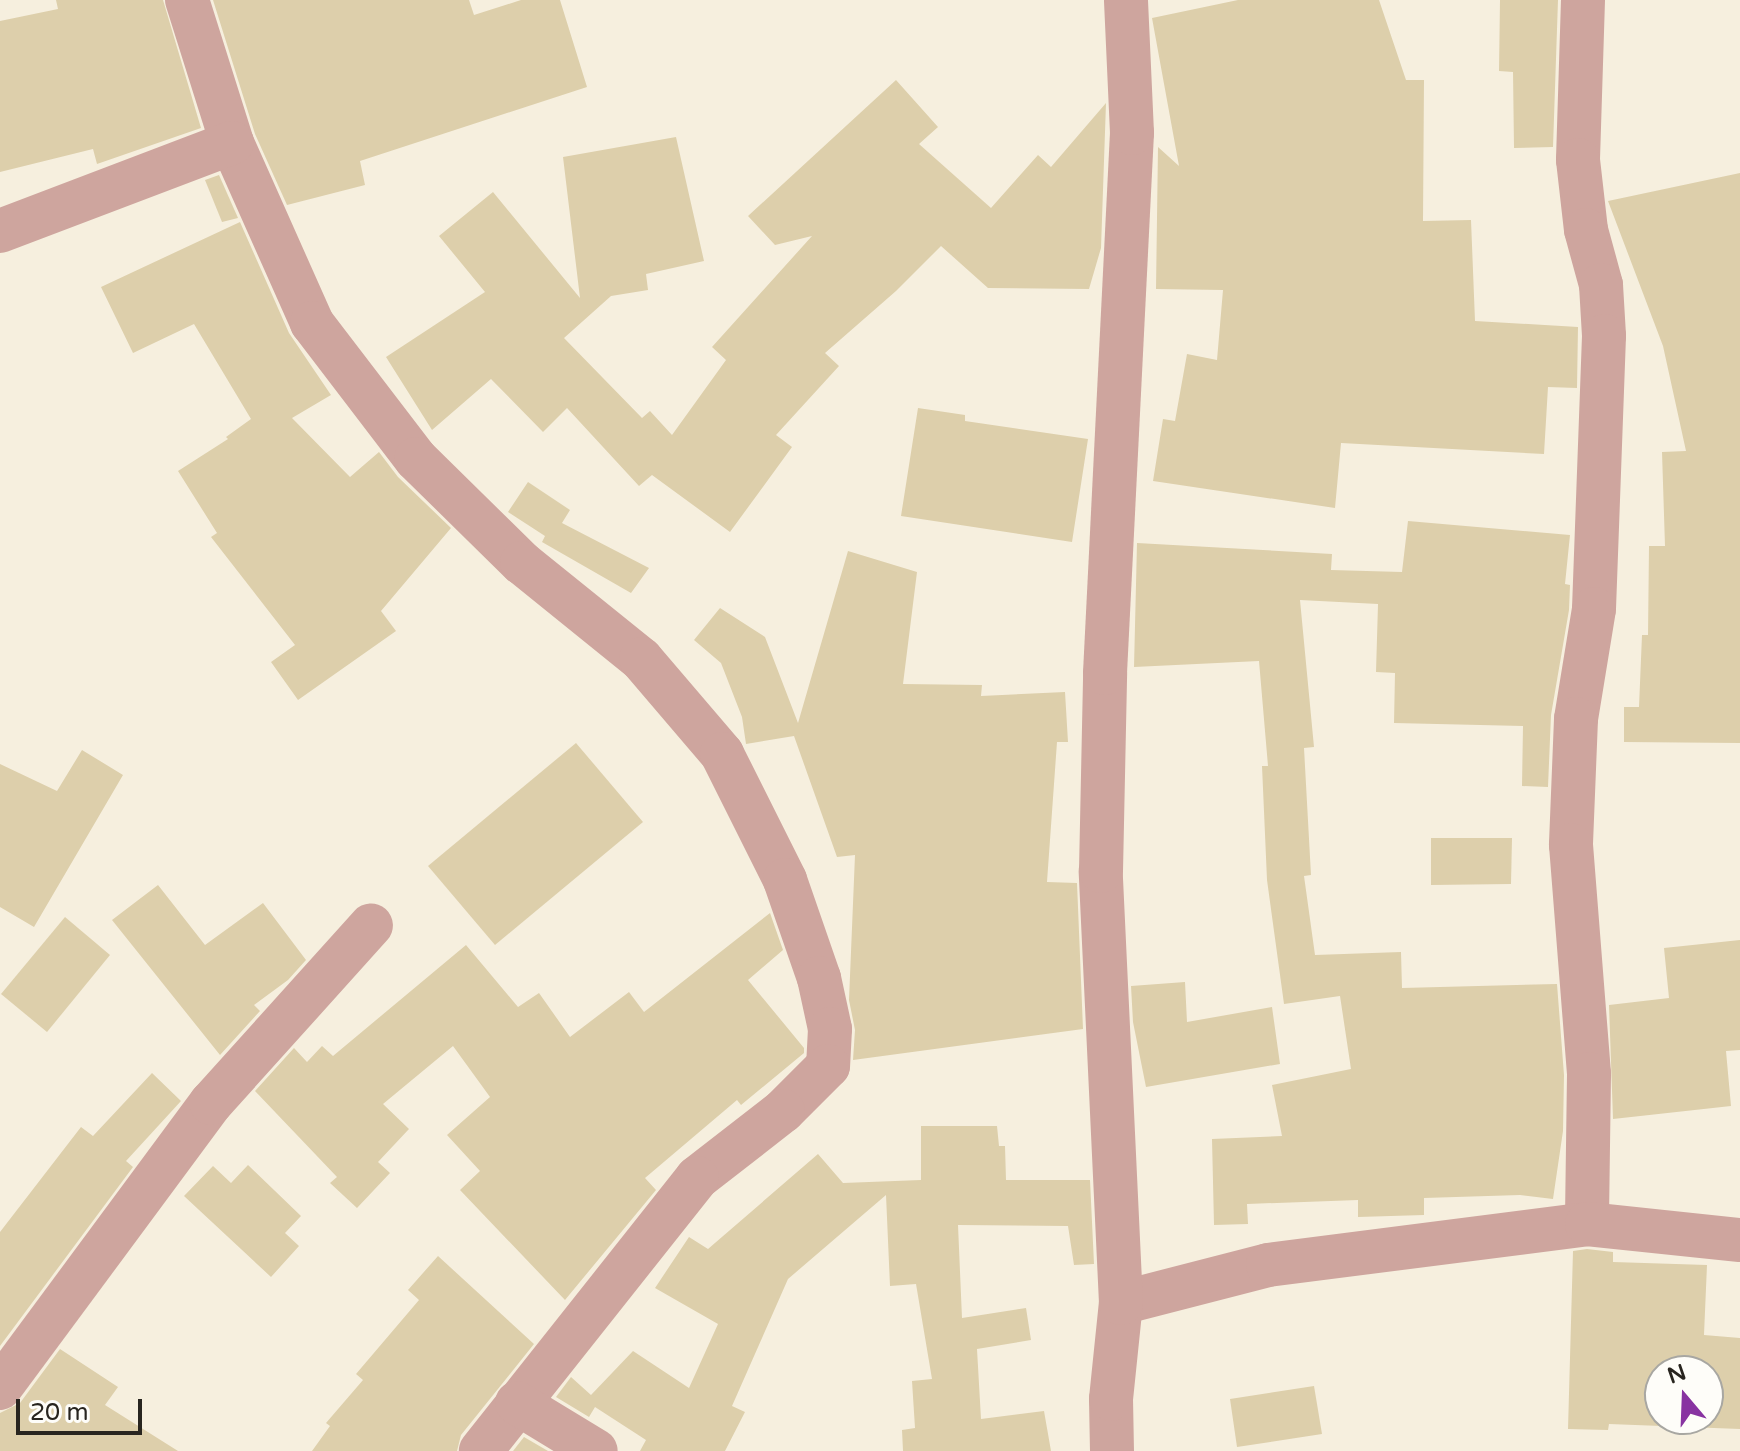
<!DOCTYPE html>
<html>
<head>
<meta charset="utf-8">
<style>
	body { margin:0 }
	#map { position:relative; width:1740px; height:1451px; overflow:hidden; background:#f6efde; font-family:"Varela Round",sans-serif }
	div>[style] { position:absolute }
	.building>* { inset:0; background:#ddcfab }
	.minor>* { height:44px; margin:-22px; padding:0 22px; transform-origin:22px; border-radius:22px; background:#cea59e }
	span { translate:-50% -50%; white-space:nowrap; text-align:center; line-height:1.15; -webkit-text-stroke:6px #fefdf9; paint-order:stroke }
	.north { position:absolute; left:1644px; top:1355px; width:80px; height:80px; box-sizing:border-box; background:#fefdf9; border:2px solid #a8a7a2; border-radius:50%; rotate:341deg; font-size:22px; font-weight:700; line-height:32px; text-align:center; color:#28251f }
	.north::after { content:''; display:block; margin:auto; width:28px; height:36px; background:#8833a1; clip-path:polygon(50% 0,100% 100%,50% 72%,0 100%) }
	.scale { position:absolute; left:16px; top:1399px; width:126px; height:36px; box-sizing:border-box; border:4px solid #28251f; border-top:0; padding-left:10px; font-size:24px; line-height:28px; white-space:nowrap; color:#28251f; -webkit-text-stroke:6px #fefdf9; paint-order:stroke }
</style>
</head>
<body>
<div id="map">
	<div class="building">
		<div style="clip-path:polygon(56px 0,163px 0,201px 128px,97px 164px,93px 149px,0 172px,0 21px,58px 9px)"></div>
		<div style="clip-path:polygon(213px 0,469px 0,474px 15px,521px 0,560px 0,587px 87px,360px 161px,365px 185px,287px 205px,255px 134px)"></div>
		<div style="clip-path:polygon(1238px 0,1379px 0,1406px 80px,1424px 80px,1423px 221px,1471px 220px,1475px 321px,1578px 327px,1577px 388px,1548px 387px,1544px 454px,1341px 443px,1335px 508px,1153px 481px,1163px 419px,1175px 421px,1187px 354px,1217px 360px,1223px 290px,1156px 289px,1158px 147px,1179px 166px,1152px 18px)"></div>
		<div style="clip-path:polygon(1500px 0,1558px 0,1553px 147px,1514px 148px,1513px 72px,1499px 71px)"></div>
		<div style="clip-path:polygon(896px 80px,938px 127px,919px 144px,991px 208px,1038px 155px,1051px 167px,1106px 103px,1101px 248px,1089px 289px,988px 288px,941px 246px,896px 291px,825px 353px,839px 366px,776px 435px,792px 447px,730px 532px,652px 475px,639px 486px,567px 408px,543px 432px,491px 379px,432px 430px,386px 357px,485px 292px,439px 236px,493px 192px,580px 298px,563px 157px,676px 137px,704px 261px,646px 274px,648px 290px,611px 296px,564px 338px,642px 418px,650px 411px,672px 435px,726px 360px,712px 347px,812px 236px,775px 245px,748px 216px)"></div>
		<div style="clip-path:polygon(1740px 173px,1740px 743px,1624px 742px,1624px 707px,1639px 707px,1642px 635px,1648px 635px,1649px 546px,1665px 546px,1662px 452px,1686px 451px,1663px 346px,1608px 201px)"></div>
		<div style="clip-path:polygon(219px 175px,238px 218px,222px 222px,205px 180px)"></div>
		<div style="clip-path:polygon(240px 222px,289px 333px,331px 395px,292px 418px,350px 477px,379px 452px,398px 477px,451px 528px,381px 611px,396px 631px,298px 700px,271px 662px,295px 645px,211px 537px,217px 533px,178px 471px,228px 439px,226px 437px,251px 419px,194px 324px,133px 353px,101px 287px)"></div>
		<div style="clip-path:polygon(918px 408px,965px 415px,965px 421px,1088px 439px,1072px 542px,901px 516px)"></div>
		<div style="clip-path:polygon(528px 482px,570px 510px,562px 523px,649px 568px,631px 593px,542px 542px,545px 536px,508px 512px)"></div>
		<div style="clip-path:polygon(1408px 521px,1570px 535px,1565px 584px,1570px 585px,1569px 610px,1551px 715px,1548px 787px,1522px 786px,1523px 726px,1394px 723px,1395px 673px,1376px 672px,1378px 604px,1300px 600px,1314px 747px,1304px 748px,1311px 875px,1304px 876px,1315px 955px,1401px 952px,1402px 988px,1557px 984px,1564px 1075px,1563px 1131px,1553px 1199px,1520px 1195px,1424px 1198px,1424px 1215px,1358px 1217px,1358px 1200px,1247px 1204px,1248px 1224px,1214px 1225px,1212px 1139px,1282px 1136px,1272px 1085px,1351px 1069px,1340px 996px,1284px 1004px,1267px 880px,1262px 766px,1268px 766px,1259px 661px,1134px 667px,1137px 543px,1332px 554px,1331px 570px,1402px 572px)"></div>
		<div style="clip-path:polygon(848px 551px,917px 572px,903px 684px,982px 685px,981px 696px,1065px 692px,1068px 742px,1057px 742px,1047px 882px,1077px 883px,1083px 1029px,853px 1060px,855px 1030px,849px 1000px,855px 855px,837px 857px,794px 736px,746px 744px,742px 717px,721px 663px,694px 640px,720px 608px,765px 637px,798px 723px)"></div>
		<div style="clip-path:polygon(576px 743px,643px 822px,495px 945px,428px 866px)"></div>
		<div style="clip-path:polygon(82px 750px,123px 775px,34px 927px,0 907px,0 764px,57px 791px)"></div>
		<div style="clip-path:polygon(1431px 838px,1512px 838px,1511px 884px,1431px 885px)"></div>
		<div style="clip-path:polygon(158px 885px,205px 945px,263px 903px,306px 960px,288px 980px,254px 1005px,260px 1011px,220px 1055px,112px 920px)"></div>
		<div style="clip-path:polygon(770px 913px,783px 950px,748px 980px,804px 1048px,804px 1053px,741px 1105px,737px 1100px,645px 1178px,656px 1190px,565px 1300px,460px 1190px,480px 1171px,447px 1135px,490px 1097px,453px 1046px,383px 1104px,409px 1129px,378px 1162px,390px 1173px,357px 1208px,330px 1183px,337px 1177px,255px 1091px,294px 1048px,307px 1062px,322px 1046px,333px 1056px,466px 945px,518px 1007px,539px 993px,570px 1037px,629px 992px,644px 1012px)"></div>
		<div style="clip-path:polygon(65px 917px,110px 955px,47px 1032px,1px 994px)"></div>
		<div style="clip-path:polygon(1740px 940px,1740px 1050px,1726px 1051px,1731px 1106px,1613px 1119px,1609px 1005px,1669px 998px,1664px 948px)"></div>
		<div style="clip-path:polygon(1185px 982px,1187px 1022px,1272px 1007px,1280px 1064px,1146px 1087px,1133px 1022px,1131px 986px)"></div>
		<div style="clip-path:polygon(152px 1073px,181px 1101px,126px 1161px,133px 1167px,0 1346px,0 1232px,81px 1127px,93px 1136px)"></div>
		<div style="clip-path:polygon(921px 1126px,997px 1126px,999px 1146px,1005px 1146px,1006px 1180px,1090px 1180px,1094px 1264px,1074px 1265px,1068px 1226px,958px 1225px,962px 1318px,1026px 1308px,1031px 1340px,977px 1349px,981px 1419px,1044px 1411px,1051px 1451px,903px 1451px,902px 1430px,915px 1428px,912px 1381px,932px 1379px,916px 1284px,890px 1286px,886px 1195px,788px 1279px,732px 1406px,745px 1412px,725px 1451px,640px 1451px,646px 1440px,595px 1407px,589px 1417px,556px 1397px,571px 1377px,591px 1395px,633px 1351px,689px 1388px,718px 1324px,655px 1288px,689px 1237px,708px 1249px,818px 1154px,843px 1183px,921px 1180px)"></div>
		<div style="clip-path:polygon(248px 1165px,301px 1216px,285px 1233px,299px 1246px,271px 1277px,184px 1196px,213px 1166px,231px 1183px)"></div>
		<div style="clip-path:polygon(evenodd,1587px 1249px,1613px 1252px,1613px 1262px,1707px 1265px,1704px 1335px,1740px 1338px,1740px 1429px,1609px 1424px,1608px 1430px,1568px 1429px,1573px 1251px,1587px 1249px,1660px 1371px,1708px 1371px,1708px 1419px,1660px 1419px,1660px 1371px)"></div>
		<div style="clip-path:polygon(438px 1256px,534px 1344px,461px 1435px,457px 1451px,312px 1451px,330px 1426px,326px 1423px,363px 1380px,356px 1374px,419px 1300px,408px 1290px)"></div>
		<div style="clip-path:polygon(60px 1349px,118px 1387px,105px 1405px,178px 1451px,0 1451px,0 1413px,20px 1403px)"></div>
		<div style="clip-path:polygon(1314px 1386px,1322px 1434px,1237px 1447px,1230px 1399px)"></div>
		<div style="clip-path:polygon(524px 1437px,548px 1451px,513px 1451px)"></div>
	</div>
	<div class="minor">
		<div style="left:187px;top:0;width:150px;rotate:72.5deg"></div>
		<div style="left:232px;top:143px;width:197px;rotate:66deg"></div>
		<div style="left:312px;top:323px;width:171px;rotate:52.6deg"></div>
		<div style="left:416px;top:459px;width:148px;rotate:44.5deg"></div>
		<div style="left:522px;top:563px;width:153px;rotate:38.9deg"></div>
		<div style="left:641px;top:659px;width:125px;rotate:49.5deg"></div>
		<div style="left:722px;top:754px;width:141px;rotate:63.4deg"></div>
		<div style="left:785px;top:880px;width:104px;rotate:70.9deg"></div>
		<div style="left:819px;top:978px;width:52px;rotate:77.8deg"></div>
		<div style="left:830px;top:1029px;width:37px;rotate:93deg"></div>
		<div style="left:828px;top:1066px;width:64px;rotate:135deg"></div>
		<div style="left:783px;top:1111px;width:109px;rotate:142.1deg"></div>
		<div style="left:697px;top:1178px;width:348px;rotate:128.4deg"></div>
		<div style="left:1583px;top:0;width:160px;rotate:91.8deg"></div>
		<div style="left:1578px;top:160px;width:70px;rotate:83.5deg"></div>
		<div style="left:1586px;top:230px;width:57px;rotate:74.7deg"></div>
		<div style="left:1601px;top:285px;width:51px;rotate:86.6deg"></div>
		<div style="left:1604px;top:336px;width:273px;rotate:92.1deg"></div>
		<div style="left:1594px;top:609px;width:111px;rotate:99.3deg"></div>
		<div style="left:1576px;top:719px;width:126px;rotate:92.3deg"></div>
		<div style="left:1571px;top:845px;width:230px;rotate:85.5deg"></div>
		<div style="left:1589px;top:1074px;width:150px;rotate:90.8deg"></div>
		<div style="left:0;top:231px;width:248px;rotate:-20.8deg"></div>
		<div style="left:1121px;top:1303px;width:152px;rotate:-14.5deg"></div>
		<div style="left:1268px;top:1265px;width:322px;rotate:-7.3deg"></div>
		<div style="left:1587px;top:1224px;width:154px;rotate:6deg"></div>
		<div style="left:0;top:1388px;width:355px;rotate:-53.5deg"></div>
		<div style="left:211px;top:1103px;width:239px;rotate:-48deg"></div>
		<div style="left:517px;top:1403px;width:92px;rotate:31.3deg"></div>
		<div style="left:1112px;top:1451px;width:52px;rotate:-91.1deg"></div>
		<div style="left:1111px;top:1399px;width:97px;rotate:-84.1deg"></div>
		<div style="left:1121px;top:1303px;width:432px;rotate:-92.7deg"></div>
		<div style="left:1101px;top:871px;width:198px;rotate:-88.8deg"></div>
		<div style="left:1105px;top:673px;width:541px;rotate:-87.14deg"></div>
		<div style="left:1132px;top:133px;width:133px;rotate:-92.6deg"></div>
	</div>
	<div class="north">N</div>
	<div class="scale">20 m</div>
</div>
</body>
</html>
